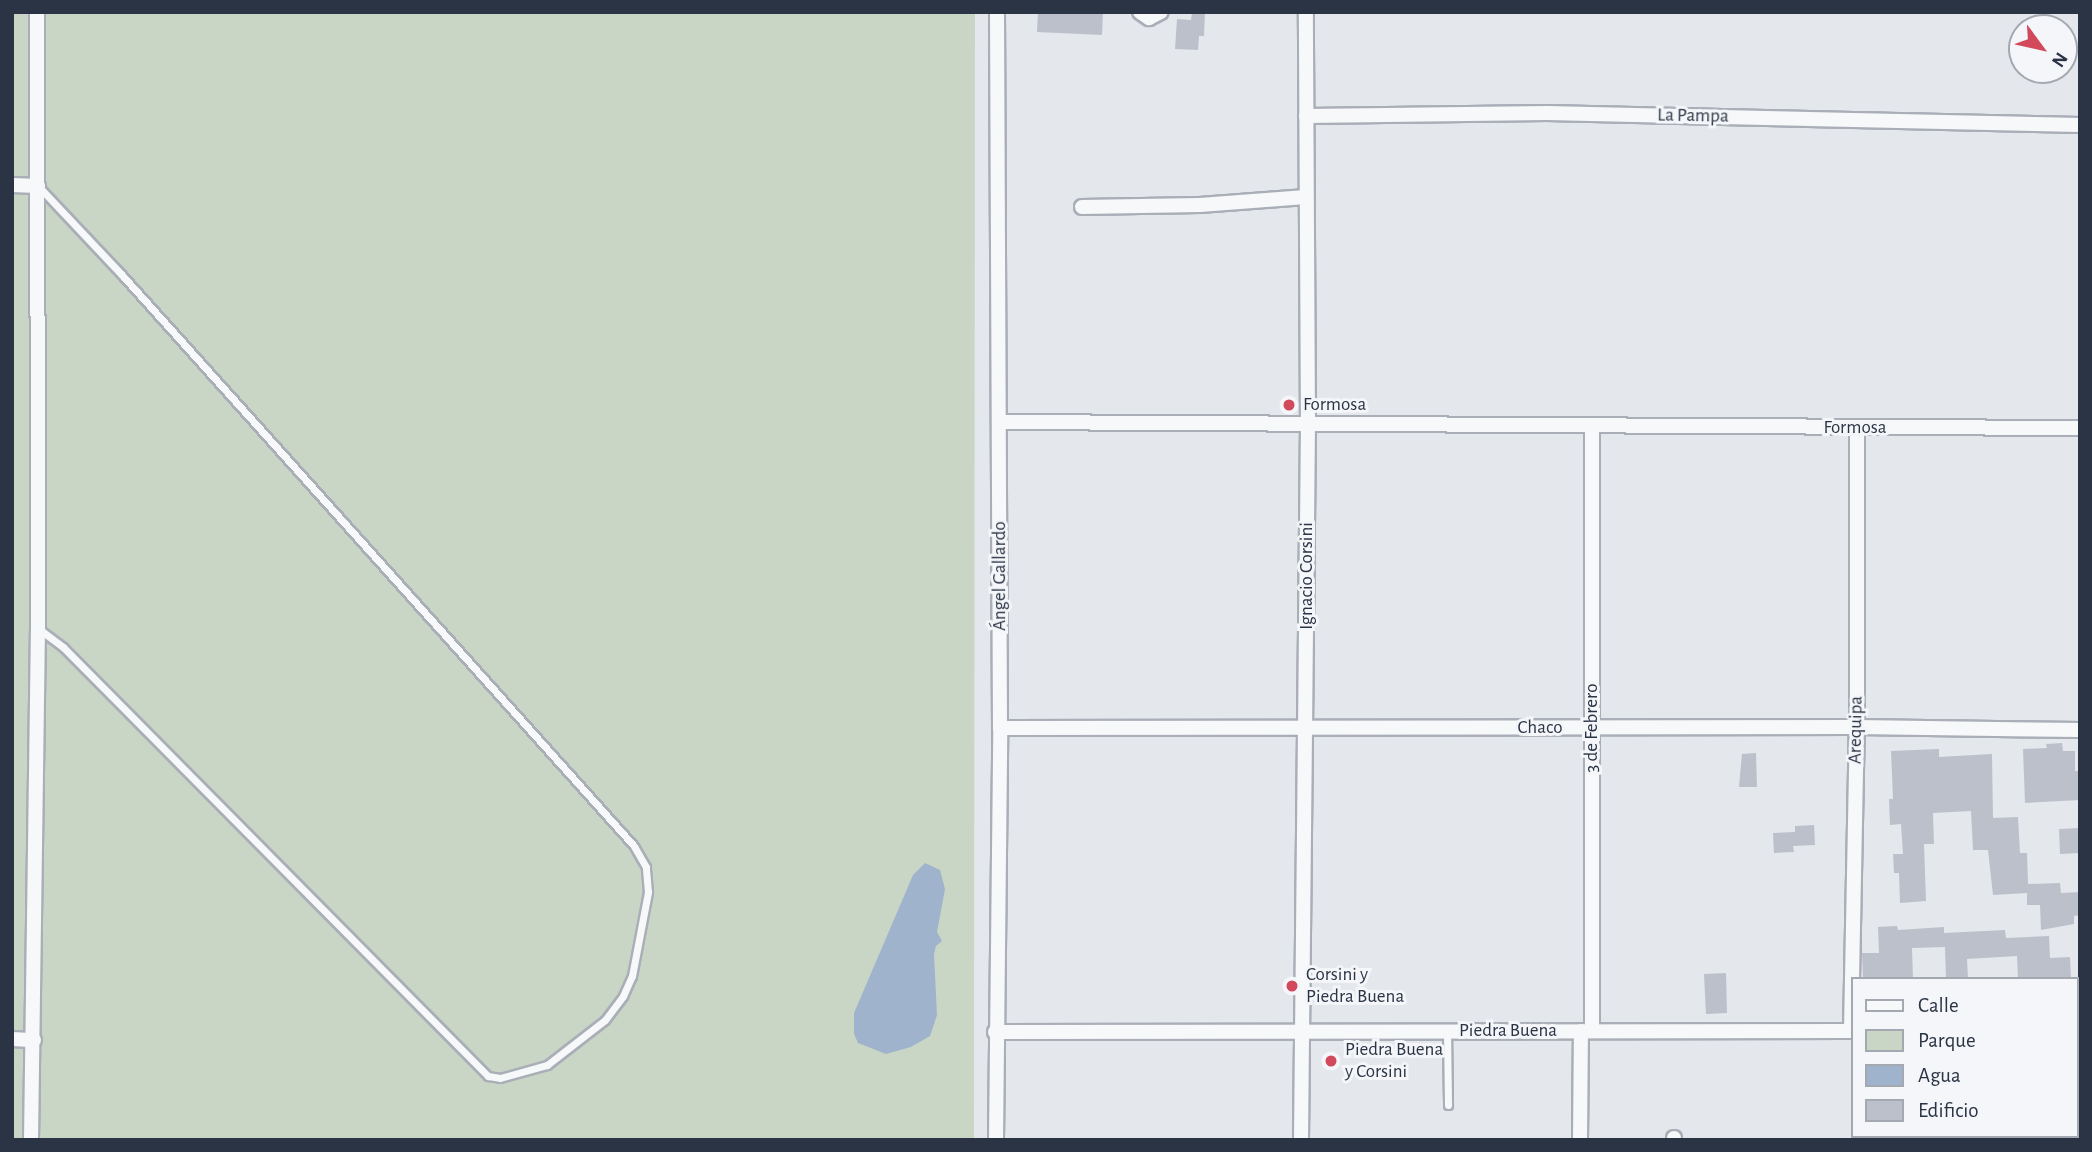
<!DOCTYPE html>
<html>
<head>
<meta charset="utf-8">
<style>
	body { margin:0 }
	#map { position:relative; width:2092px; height:1152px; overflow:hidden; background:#e4e7ec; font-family:"Alegreya Sans",sans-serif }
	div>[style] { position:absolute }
	.green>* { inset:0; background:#c9d6c5 }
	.water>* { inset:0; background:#9fb4cc }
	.building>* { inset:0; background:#bbc0ca }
	.roads { filter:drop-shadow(2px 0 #a9aeb7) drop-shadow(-2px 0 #a9aeb7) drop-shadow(0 2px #a9aeb7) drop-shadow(0 -2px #a9aeb7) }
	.lane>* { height:7px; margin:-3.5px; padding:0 3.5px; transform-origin:3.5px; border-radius:3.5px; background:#f7f8fa }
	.street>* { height:14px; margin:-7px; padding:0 7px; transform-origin:7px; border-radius:7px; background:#f7f8fa }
	.dots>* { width:19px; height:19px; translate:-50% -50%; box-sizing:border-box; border:4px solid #f4f6f9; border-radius:50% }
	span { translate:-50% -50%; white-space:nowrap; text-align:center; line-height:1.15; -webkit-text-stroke:6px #f4f6f9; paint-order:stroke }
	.street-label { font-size:19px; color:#2b3445 }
	.poi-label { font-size:19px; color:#2b3445 }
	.left { translate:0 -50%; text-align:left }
	.frame { position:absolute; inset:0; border:14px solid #2b3445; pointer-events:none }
	.legend { position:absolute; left:1851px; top:977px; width:228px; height:161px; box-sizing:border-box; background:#f4f6f9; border:2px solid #a4a8b1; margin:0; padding:9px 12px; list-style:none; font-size:21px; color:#2b3445 }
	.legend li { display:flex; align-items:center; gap:14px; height:35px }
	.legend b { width:35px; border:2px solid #a4a8b1 }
	.north { position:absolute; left:2008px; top:14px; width:70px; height:70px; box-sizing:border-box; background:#f4f6f9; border:2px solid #a4a8b1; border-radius:50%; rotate:123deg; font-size:19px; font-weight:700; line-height:28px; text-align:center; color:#2b3445 }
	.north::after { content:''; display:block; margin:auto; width:24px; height:32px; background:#d1495b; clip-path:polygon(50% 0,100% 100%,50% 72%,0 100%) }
</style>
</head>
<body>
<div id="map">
	<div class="green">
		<div style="clip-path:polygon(14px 12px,975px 12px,974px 1140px,14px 1140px)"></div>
	</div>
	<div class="water">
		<div style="clip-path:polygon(925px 863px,940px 870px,945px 889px,937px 932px,942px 941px,936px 946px,934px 954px,937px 1015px,930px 1036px,911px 1047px,886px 1054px,858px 1043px,854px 1034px,854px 1013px,913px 875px)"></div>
	</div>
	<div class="building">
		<div style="clip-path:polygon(1038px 12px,1103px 12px,1102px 35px,1037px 32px)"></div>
		<div style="clip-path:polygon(1192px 12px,1205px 12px,1204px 36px,1199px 36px,1198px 50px,1175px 49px,1177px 19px,1191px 20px)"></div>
		<div style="clip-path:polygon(2062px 743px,2063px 751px,2075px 751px,2075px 771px,2080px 771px,2080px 800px,2025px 803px,2023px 749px,2047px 748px,2046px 744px)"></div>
		<div style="clip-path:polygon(1939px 749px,1939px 757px,1992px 754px,1993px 818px,2018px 817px,2020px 853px,2027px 853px,2028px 884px,2060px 883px,2061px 893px,2080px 892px,2080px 915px,2074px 916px,2074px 924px,2041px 930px,2040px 905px,2027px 905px,2027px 893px,1993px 895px,1988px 850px,1973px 850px,1971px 811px,1933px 813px,1934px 844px,1924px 844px,1926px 901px,1900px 903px,1899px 873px,1894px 873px,1893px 854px,1903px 854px,1901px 824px,1890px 825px,1889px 799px,1893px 799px,1891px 751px)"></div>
		<div style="clip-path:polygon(1756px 753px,1757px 787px,1739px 787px,1742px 754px)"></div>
		<div style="clip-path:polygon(1814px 825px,1815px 845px,1793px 846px,1794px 852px,1774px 853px,1773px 833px,1795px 832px,1795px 826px)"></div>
		<div style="clip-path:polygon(2080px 828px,2080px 853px,2060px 854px,2059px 829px)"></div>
		<div style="clip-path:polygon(1897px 926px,1898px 930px,1944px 927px,1944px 933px,2005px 930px,2006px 938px,2049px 936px,2050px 958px,2070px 957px,2071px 979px,2018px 979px,2017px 956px,1967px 959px,1968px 979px,1946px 979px,1945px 947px,1912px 948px,1913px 979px,1863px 979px,1862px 953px,1879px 953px,1878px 927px)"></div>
		<div style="clip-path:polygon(1726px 973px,1727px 1013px,1706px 1014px,1704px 974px)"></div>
	</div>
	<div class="roads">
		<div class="lane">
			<div style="left:39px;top:629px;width:30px;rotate:37deg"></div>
			<div style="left:63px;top:647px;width:604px;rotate:45.27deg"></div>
			<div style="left:488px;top:1076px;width:12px;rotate:9deg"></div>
			<div style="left:500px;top:1078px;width:49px;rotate:-15.5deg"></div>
			<div style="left:547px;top:1065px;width:73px;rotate:-37.8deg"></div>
			<div style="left:605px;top:1020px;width:30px;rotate:-53deg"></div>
			<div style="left:623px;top:996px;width:22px;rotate:-66deg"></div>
			<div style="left:632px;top:976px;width:86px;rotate:-79.2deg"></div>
			<div style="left:648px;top:892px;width:25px;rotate:-95deg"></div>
			<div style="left:646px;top:867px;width:24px;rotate:-120deg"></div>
			<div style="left:634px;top:846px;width:767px;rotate:-131.88deg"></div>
			<div style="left:122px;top:275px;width:121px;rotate:-133.3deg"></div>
			<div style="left:1447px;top:1031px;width:74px;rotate:89.2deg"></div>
		</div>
		<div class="street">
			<div style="left:1140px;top:12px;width:11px;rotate:34deg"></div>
			<div style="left:1149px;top:18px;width:13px;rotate:-27deg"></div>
			<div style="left:1306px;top:116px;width:241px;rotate:-0.7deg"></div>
			<div style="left:1547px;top:113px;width:533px;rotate:1.29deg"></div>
			<div style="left:12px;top:185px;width:26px;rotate:2deg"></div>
			<div style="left:1082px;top:207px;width:118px;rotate:-1deg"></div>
			<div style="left:1200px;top:205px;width:106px;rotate:-4.3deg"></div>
			<div style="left:999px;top:422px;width:1081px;rotate:0.32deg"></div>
			<div style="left:1592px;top:426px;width:605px;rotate:90deg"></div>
			<div style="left:1000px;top:728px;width:857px;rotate:-0.07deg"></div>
			<div style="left:1857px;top:727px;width:223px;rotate:0.8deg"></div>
			<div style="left:1851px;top:1031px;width:304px;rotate:-88.9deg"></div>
			<div style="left:1857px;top:727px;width:298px;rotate:-90deg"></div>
			<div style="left:995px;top:1032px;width:857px;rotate:-0.07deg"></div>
			<div style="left:2076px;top:1033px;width:4px"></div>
			<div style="left:12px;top:1039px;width:22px;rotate:3deg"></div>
			<div style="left:31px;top:1140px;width:511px;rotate:-89.22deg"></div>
			<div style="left:38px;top:629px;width:617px;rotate:-90.09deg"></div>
			<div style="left:996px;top:1140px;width:412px;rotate:-89.4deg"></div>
			<div style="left:1000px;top:728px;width:716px;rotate:-90.24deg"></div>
			<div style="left:1301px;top:1140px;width:716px;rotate:-89.44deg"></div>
			<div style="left:1308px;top:424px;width:412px;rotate:-90.3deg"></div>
			<div style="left:1580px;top:1140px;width:109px;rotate:-89.5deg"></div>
			<div style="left:1674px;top:1140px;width:2px;rotate:-90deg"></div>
		</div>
	</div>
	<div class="dots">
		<div style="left:1289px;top:405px;background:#d1495b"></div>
		<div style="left:1292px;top:986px;background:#d1495b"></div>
		<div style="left:1331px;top:1061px;background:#d1495b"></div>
	</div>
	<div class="street-label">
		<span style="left:1693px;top:116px;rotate:1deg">La Pampa</span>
		<span style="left:1855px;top:428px">Formosa</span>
		<span style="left:1000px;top:576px;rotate:-90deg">Ángel Gallardo</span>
		<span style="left:1307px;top:576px;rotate:-90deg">Ignacio Corsini</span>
		<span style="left:1540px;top:728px">Chaco</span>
		<span style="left:1592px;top:728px;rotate:-90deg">3 de Febrero</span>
		<span style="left:1856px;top:730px;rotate:-89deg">Arequipa</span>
		<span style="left:1508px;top:1031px">Piedra Buena</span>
	</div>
	<div class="poi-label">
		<span class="left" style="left:1303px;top:405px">Formosa</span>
		<span class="left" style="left:1306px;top:986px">Corsini y<br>Piedra Buena</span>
		<span class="left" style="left:1345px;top:1061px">Piedra Buena<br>y Corsini</span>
	</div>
	<div class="frame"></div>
	<ul class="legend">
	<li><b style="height:9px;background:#f7f8fa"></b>Calle</li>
	<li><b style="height:19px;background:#c9d6c5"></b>Parque</li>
	<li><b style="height:19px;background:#9fb4cc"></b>Agua</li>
	<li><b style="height:19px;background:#bbc0ca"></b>Edificio</li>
	</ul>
	<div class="north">N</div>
</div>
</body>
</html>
